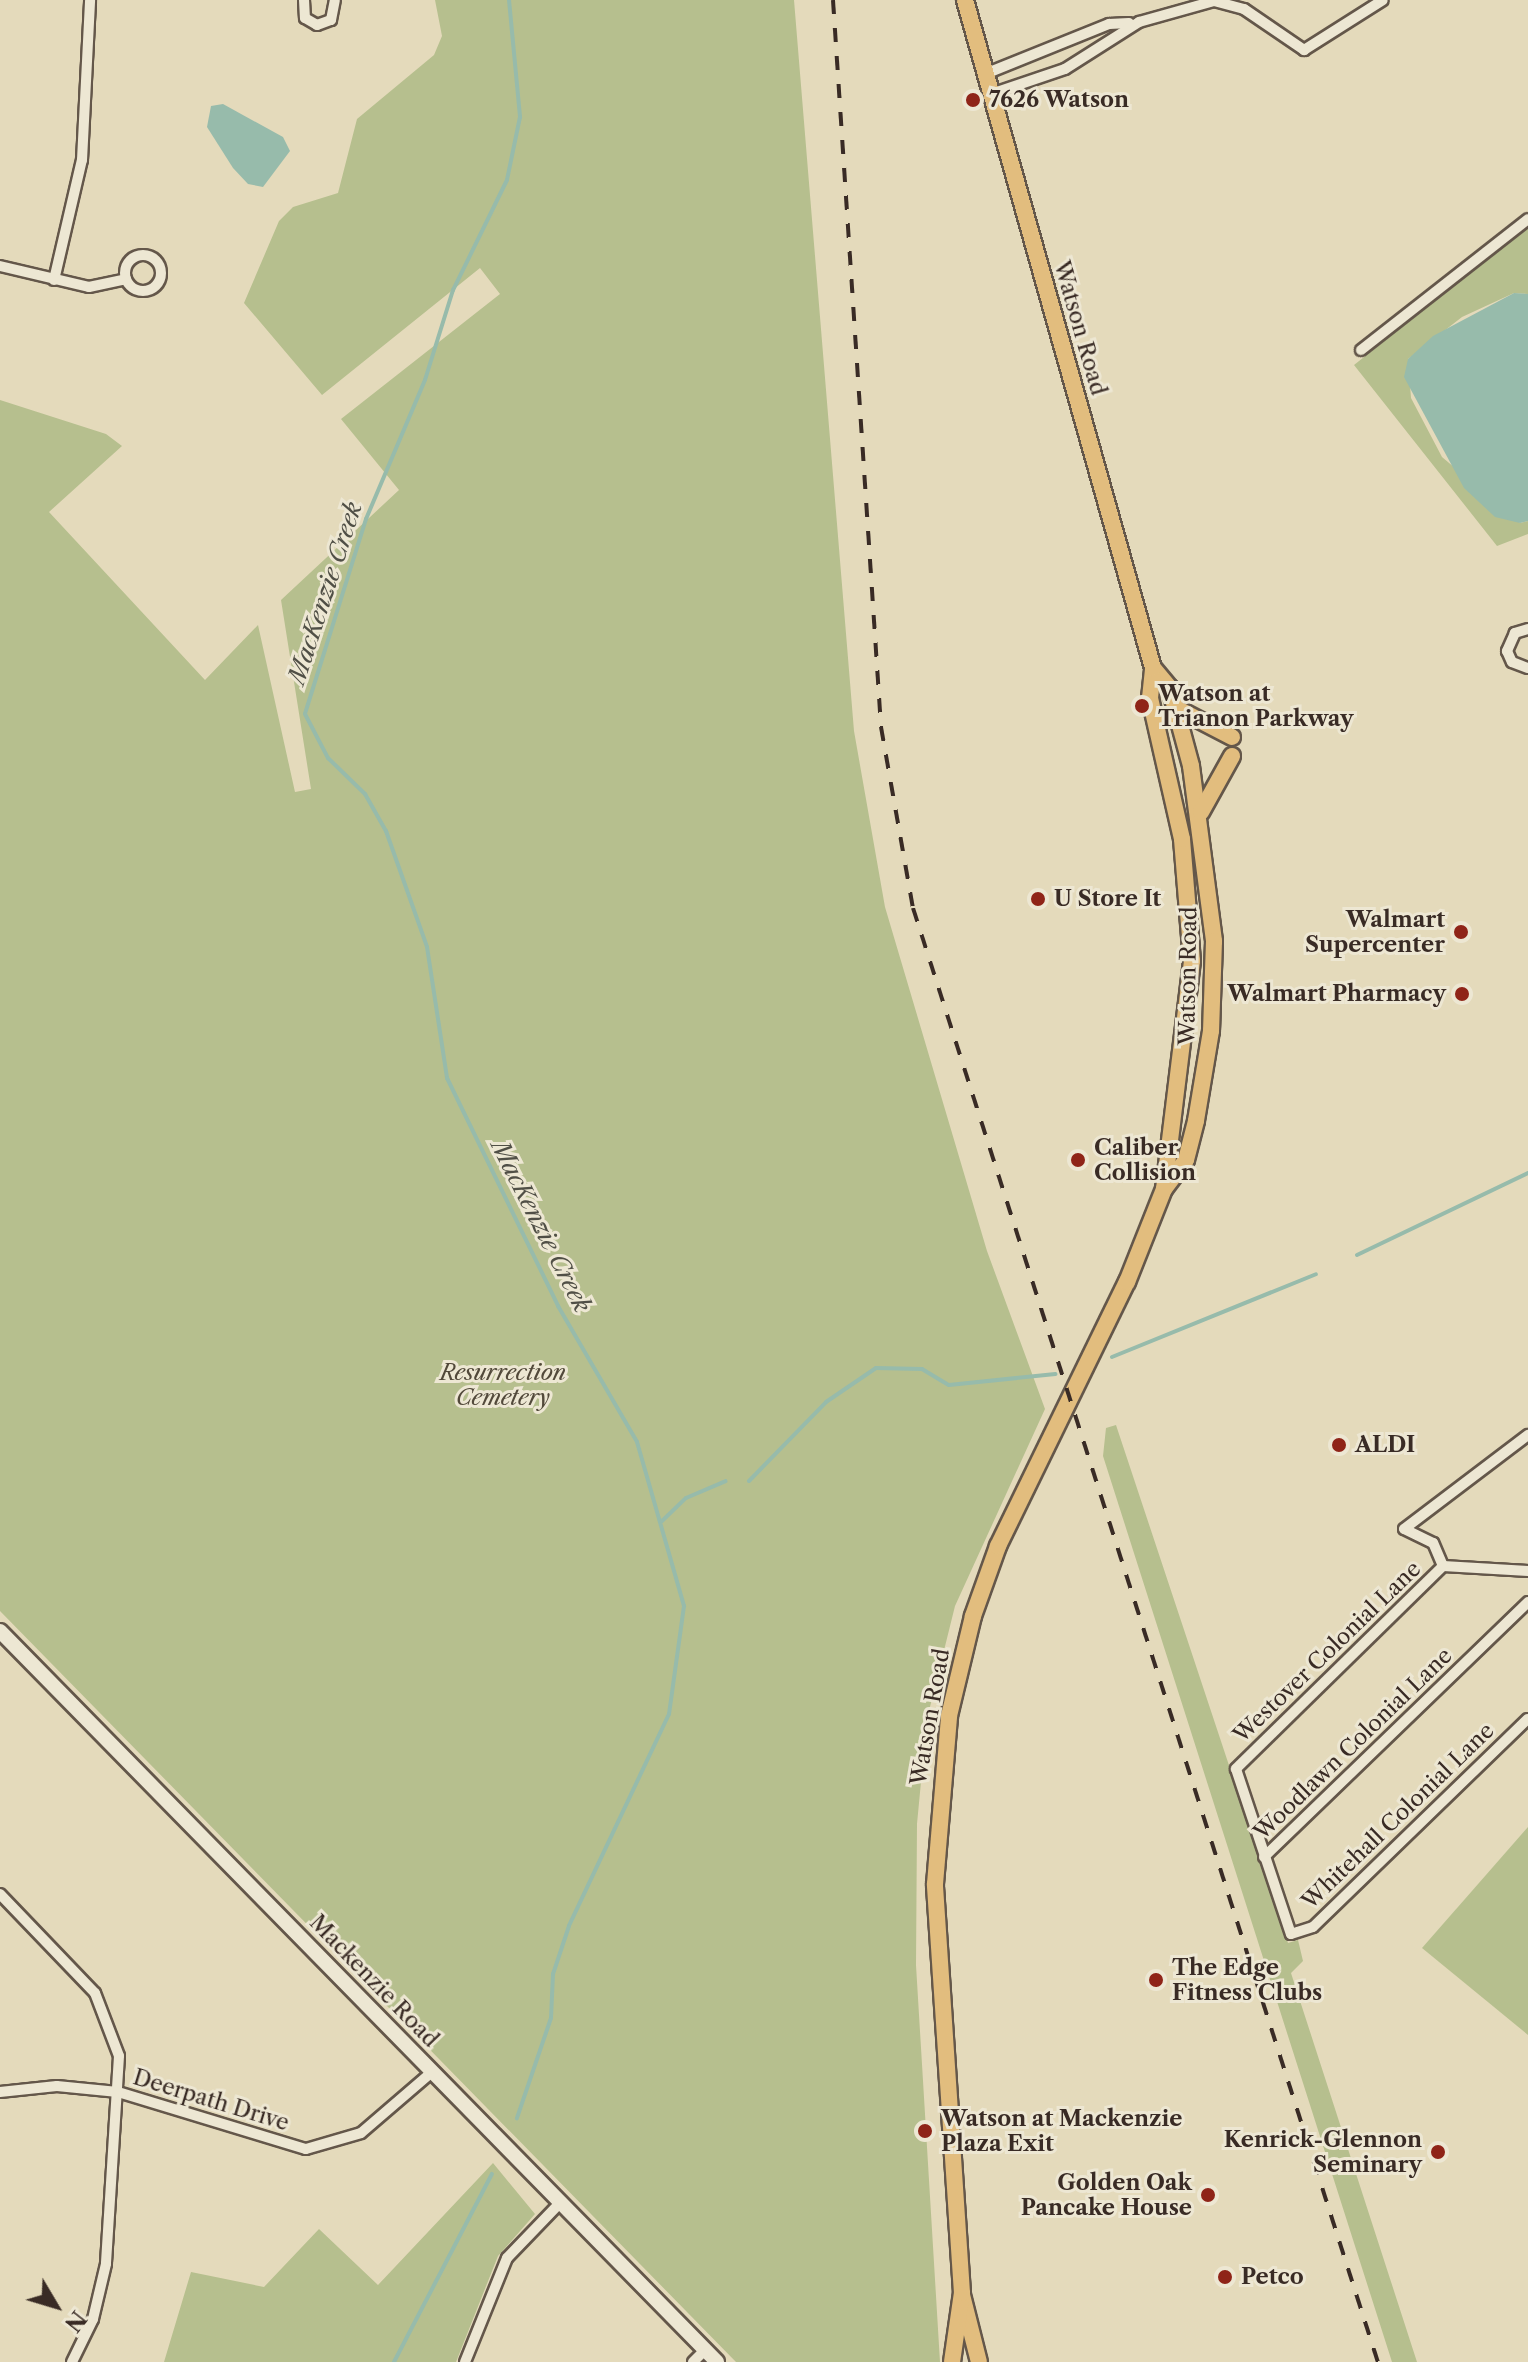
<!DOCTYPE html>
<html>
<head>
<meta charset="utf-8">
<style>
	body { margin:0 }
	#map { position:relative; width:1528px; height:2362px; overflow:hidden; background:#e4dabb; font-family:"Libre Caslon Text",serif }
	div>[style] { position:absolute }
	.green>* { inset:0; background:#b6bf8e }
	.water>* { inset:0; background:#97bbab }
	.stream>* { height:4px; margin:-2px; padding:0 2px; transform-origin:2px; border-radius:2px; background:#97bbab }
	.roads { filter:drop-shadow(2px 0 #64574a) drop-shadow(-2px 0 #64574a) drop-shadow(0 2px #64574a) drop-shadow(0 -2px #64574a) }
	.minor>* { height:10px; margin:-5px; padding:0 5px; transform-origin:5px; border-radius:5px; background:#ede7d3 }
	.minor>.ring { margin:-5px; padding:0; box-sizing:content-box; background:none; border:10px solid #ede7d3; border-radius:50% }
	.secondary>* { height:14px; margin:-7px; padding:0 7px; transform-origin:7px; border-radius:7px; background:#ede7d3 }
	.primary>* { height:16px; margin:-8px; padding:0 8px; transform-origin:8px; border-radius:8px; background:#e2bd7e }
	.rail>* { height:4px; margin-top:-2px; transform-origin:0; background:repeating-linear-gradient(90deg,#392b25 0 14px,transparent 0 28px) }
	.dots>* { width:22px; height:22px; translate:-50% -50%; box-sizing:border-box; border:4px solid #ede7d3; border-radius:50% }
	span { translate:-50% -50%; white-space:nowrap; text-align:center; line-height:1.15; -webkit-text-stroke:6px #ede7d3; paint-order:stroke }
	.poi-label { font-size:22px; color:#392b25; font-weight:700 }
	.left { translate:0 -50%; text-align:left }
	.right { translate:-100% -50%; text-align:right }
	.street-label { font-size:22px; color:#392b25 }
	.park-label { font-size:22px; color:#52493a; font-style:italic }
	.water-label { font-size:24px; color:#504f46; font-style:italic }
	.north { position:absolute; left:16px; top:2266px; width:80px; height:80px; -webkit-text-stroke:6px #ede7d3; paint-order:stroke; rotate:128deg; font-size:22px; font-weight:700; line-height:32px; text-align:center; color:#392b25 }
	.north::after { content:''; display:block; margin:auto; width:28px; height:36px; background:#392b25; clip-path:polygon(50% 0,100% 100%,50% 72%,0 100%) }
</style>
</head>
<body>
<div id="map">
	<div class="green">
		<div style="clip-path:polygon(435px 0,794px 0,854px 731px,885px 907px,987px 1251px,1045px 1409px,955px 1606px,927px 1719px,917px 1824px,916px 1965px,940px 2362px,736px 2362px,0 1611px,0 400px,106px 434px,122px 446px,49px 512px,205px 680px,258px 625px,295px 792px,311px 789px,281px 600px,399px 490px,341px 419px,500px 294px,480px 268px,322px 395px,244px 303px,279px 221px,293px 207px,338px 193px,357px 119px,434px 55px,442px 36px)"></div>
		<div style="clip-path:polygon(1528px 227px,1528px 294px,1514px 293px,1462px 317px,1408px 359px,1411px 398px,1442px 457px,1520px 523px,1528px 521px,1528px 534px,1497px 546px,1354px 365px)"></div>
		<div style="clip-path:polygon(1116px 1425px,1288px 1943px,1298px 1940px,1303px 1961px,1291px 1973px,1417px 2362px,1392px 2362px,1103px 1456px,1106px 1428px)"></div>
		<div style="clip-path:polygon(1528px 1827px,1528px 2035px,1422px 1948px)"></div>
		<div style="clip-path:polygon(493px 2163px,535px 2214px,498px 2256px,456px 2362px,164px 2362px,191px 2272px,264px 2287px,319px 2229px,378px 2285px)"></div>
	</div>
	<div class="water">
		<div style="clip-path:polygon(223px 104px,283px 137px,290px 151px,263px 187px,248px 184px,233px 168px,207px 127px,211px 106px)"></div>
		<div style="clip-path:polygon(1514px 293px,1528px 294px,1528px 521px,1520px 523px,1495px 517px,1464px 488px,1404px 377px,1408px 359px,1433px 336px)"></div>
	</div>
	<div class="stream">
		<div style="left:509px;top:0;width:118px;rotate:84.6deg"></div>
		<div style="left:520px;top:117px;width:64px;rotate:101.7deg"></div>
		<div style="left:507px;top:180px;width:123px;rotate:116.1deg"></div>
		<div style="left:453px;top:290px;width:94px;rotate:107.3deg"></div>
		<div style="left:425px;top:380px;width:151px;rotate:113deg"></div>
		<div style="left:366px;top:519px;width:204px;rotate:107.4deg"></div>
		<div style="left:305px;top:714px;width:50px;rotate:62.4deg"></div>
		<div style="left:328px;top:758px;width:52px;rotate:44.2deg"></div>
		<div style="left:365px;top:794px;width:43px;rotate:60.4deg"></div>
		<div style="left:386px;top:831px;width:123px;rotate:70.5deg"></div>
		<div style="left:427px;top:947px;width:133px;rotate:81.3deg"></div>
		<div style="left:447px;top:1078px;width:254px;rotate:64deg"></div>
		<div style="left:558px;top:1306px;width:157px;rotate:59.8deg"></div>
		<div style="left:637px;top:1442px;width:171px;rotate:74deg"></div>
		<div style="left:684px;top:1606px;width:109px;rotate:97.9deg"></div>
		<div style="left:669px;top:1714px;width:234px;rotate:115.3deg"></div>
		<div style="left:569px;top:1926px;width:51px;rotate:108.4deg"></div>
		<div style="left:553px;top:1974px;width:44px;rotate:92.6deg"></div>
		<div style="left:551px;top:2018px;width:106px;rotate:108.8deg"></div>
		<div style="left:1357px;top:1255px;width:190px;rotate:-25.6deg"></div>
		<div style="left:1112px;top:1357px;width:220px;rotate:-22.1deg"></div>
		<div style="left:749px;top:1481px;width:110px;rotate:-45.7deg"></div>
		<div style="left:826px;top:1402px;width:60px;rotate:-34.2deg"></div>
		<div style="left:876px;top:1368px;width:46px;rotate:1.2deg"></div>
		<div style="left:922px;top:1369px;width:31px;rotate:31deg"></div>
		<div style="left:949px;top:1385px;width:107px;rotate:-5.9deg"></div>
		<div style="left:662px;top:1521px;width:33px;rotate:-44deg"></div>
		<div style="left:686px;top:1498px;width:43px;rotate:-23deg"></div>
		<div style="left:394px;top:2362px;width:212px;rotate:-62.5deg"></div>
	</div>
	<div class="roads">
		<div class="minor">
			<div style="left:304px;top:0;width:18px;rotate:87deg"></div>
			<div style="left:305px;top:18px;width:14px;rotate:30deg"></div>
			<div style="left:317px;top:25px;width:15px;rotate:-20deg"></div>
			<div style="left:331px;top:20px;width:20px;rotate:-79deg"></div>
			<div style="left:985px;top:74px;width:134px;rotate:-22deg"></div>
			<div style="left:1109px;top:24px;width:20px;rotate:-3deg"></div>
			<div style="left:991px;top:94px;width:78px;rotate:-18.7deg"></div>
			<div style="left:1065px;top:69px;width:88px;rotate:-32.4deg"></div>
			<div style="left:1139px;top:22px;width:78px;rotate:-15.6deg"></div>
			<div style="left:1214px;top:1px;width:31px;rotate:15deg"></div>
			<div style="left:1244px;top:9px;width:73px;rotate:34.3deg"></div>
			<div style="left:1304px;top:50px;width:93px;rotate:-32.3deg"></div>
			<div class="ring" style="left:125px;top:255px;width:26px;height:26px"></div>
			<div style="left:0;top:266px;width:91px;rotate:13.3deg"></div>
			<div style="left:89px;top:287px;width:38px;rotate:-12deg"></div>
			<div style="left:54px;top:280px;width:123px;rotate:-76.9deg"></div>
			<div style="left:82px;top:160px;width:160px;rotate:-87.1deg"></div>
			<div style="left:1361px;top:350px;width:212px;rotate:-38.1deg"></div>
			<div style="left:1528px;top:629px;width:14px;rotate:163deg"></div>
			<div style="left:1515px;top:633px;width:20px;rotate:114deg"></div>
			<div style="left:1507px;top:651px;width:12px;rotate:66deg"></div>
			<div style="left:1512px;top:662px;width:17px;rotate:21deg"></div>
			<div style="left:1443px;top:1566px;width:25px;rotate:-113deg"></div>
			<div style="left:1433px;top:1543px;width:32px;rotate:-154deg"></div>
			<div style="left:1404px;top:1529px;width:156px;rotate:-37.2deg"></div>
			<div style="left:1528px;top:1571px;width:85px;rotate:-176.6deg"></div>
			<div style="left:1443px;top:1566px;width:290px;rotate:135.6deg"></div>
			<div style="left:1236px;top:1769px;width:174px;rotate:71.6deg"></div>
			<div style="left:1291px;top:1934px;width:23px;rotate:-18deg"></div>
			<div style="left:1313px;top:1927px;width:299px;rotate:-44.1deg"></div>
			<div style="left:1264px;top:1857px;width:367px;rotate:-44deg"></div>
			<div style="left:0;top:1894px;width:137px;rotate:46.2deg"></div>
			<div style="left:95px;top:1993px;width:67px;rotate:69.1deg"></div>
			<div style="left:119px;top:2056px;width:208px;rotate:93.6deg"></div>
			<div style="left:106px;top:2264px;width:57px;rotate:103.3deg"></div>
			<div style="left:93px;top:2319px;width:48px;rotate:116deg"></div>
			<div style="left:0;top:2092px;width:57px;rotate:-6deg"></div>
			<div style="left:57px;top:2086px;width:61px;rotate:5.6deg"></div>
			<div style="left:118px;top:2092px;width:196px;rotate:16.9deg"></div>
			<div style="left:306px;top:2149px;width:57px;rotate:-16.2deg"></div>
			<div style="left:361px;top:2133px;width:94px;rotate:-40.7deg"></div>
			<div style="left:465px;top:2362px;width:112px;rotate:-68deg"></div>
			<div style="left:507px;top:2258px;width:76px;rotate:-46.1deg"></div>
			<div style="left:693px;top:2362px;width:17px;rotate:-45deg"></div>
		</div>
		<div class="secondary">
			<div style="left:0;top:1631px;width:1024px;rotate:45.55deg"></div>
		</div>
		<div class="primary">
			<div style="left:1153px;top:668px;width:26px;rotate:50deg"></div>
			<div style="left:1170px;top:688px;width:81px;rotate:74.9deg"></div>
			<div style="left:1191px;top:766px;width:177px;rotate:82.5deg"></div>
			<div style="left:1214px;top:941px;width:90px;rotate:91.9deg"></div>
			<div style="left:1211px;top:1031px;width:91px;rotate:99.5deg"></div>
			<div style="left:1196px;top:1121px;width:40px;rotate:104.4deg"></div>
			<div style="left:1186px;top:1160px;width:36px;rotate:127deg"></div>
			<div style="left:1176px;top:708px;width:63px;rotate:27.4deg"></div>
			<div style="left:1201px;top:812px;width:64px;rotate:-61deg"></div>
			<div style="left:962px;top:2295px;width:69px;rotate:75.8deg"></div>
			<div style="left:952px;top:2362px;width:70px;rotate:-81.8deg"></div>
			<div style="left:962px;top:2293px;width:410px;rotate:-93.8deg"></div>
			<div style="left:935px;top:1884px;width:169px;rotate:-85.2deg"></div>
			<div style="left:949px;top:1716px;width:103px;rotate:-76.5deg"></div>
			<div style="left:973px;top:1616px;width:74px;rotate:-70.3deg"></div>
			<div style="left:998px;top:1546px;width:294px;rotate:-64deg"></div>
			<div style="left:1127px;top:1282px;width:100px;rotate:-68.3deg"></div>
			<div style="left:1164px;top:1189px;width:230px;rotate:-83deg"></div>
			<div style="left:1192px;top:961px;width:122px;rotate:-94.7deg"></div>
			<div style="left:1182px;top:839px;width:145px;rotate:-102.8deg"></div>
			<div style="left:1150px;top:698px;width:30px;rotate:-84deg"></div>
			<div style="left:1153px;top:668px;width:694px;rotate:-105.72deg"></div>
		</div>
	</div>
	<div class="rail">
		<div style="left:833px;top:0;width:729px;rotate:86.22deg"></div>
		<div style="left:881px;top:727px;width:184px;rotate:80deg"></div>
		<div style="left:913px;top:908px;width:1527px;rotate:72.27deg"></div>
	</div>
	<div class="dots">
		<div style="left:973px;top:100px;background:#8f2418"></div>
		<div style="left:1142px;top:706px;background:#8f2418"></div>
		<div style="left:1038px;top:899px;background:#8f2418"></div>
		<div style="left:1461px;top:932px;background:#8f2418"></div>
		<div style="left:1462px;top:994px;background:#8f2418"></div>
		<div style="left:1078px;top:1160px;background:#8f2418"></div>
		<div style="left:1339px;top:1445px;background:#8f2418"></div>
		<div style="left:1156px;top:1980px;background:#8f2418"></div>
		<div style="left:925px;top:2131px;background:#8f2418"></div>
		<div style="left:1438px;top:2152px;background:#8f2418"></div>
		<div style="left:1208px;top:2195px;background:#8f2418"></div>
		<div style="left:1225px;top:2277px;background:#8f2418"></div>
	</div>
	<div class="poi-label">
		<span class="left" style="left:989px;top:100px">7626 Watson</span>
		<span class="left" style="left:1158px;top:706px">Watson at<br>Trianon Parkway</span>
		<span class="left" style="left:1054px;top:899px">U Store It</span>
		<span class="right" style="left:1445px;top:932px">Walmart<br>Supercenter</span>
		<span class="right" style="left:1446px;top:994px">Walmart Pharmacy</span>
		<span class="left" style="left:1094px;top:1160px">Caliber<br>Collision</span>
		<span class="left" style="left:1355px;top:1445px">ALDI</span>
		<span class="left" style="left:1172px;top:1980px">The Edge<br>Fitness Clubs</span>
		<span class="left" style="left:941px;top:2131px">Watson at Mackenzie<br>Plaza Exit</span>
		<span class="right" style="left:1422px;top:2152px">Kenrick-Glennon<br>Seminary</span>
		<span class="right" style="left:1192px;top:2195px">Golden Oak<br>Pancake House</span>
		<span class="left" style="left:1241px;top:2277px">Petco</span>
	</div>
	<div class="street-label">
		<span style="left:1080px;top:328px;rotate:74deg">Watson Road</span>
		<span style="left:1188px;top:976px;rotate:-89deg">Watson Road</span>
		<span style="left:1327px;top:1652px;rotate:-44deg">Westover Colonial Lane</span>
		<span style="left:930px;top:1717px;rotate:-80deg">Watson Road</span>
		<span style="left:1353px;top:1744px;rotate:-44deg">Woodlawn Colonial Lane</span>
		<span style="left:1398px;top:1816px;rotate:-44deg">Whitehall Colonial Lane</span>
		<span style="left:374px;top:1981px;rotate:46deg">Mackenzie Road</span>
		<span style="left:211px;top:2100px;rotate:17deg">Deerpath Drive</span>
	</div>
	<div class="park-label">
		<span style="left:503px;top:1385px">Resurrection<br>Cemetery</span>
	</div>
	<div class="water-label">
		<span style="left:325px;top:593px;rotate:-72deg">MacKenzie Creek</span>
		<span style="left:541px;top:1226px;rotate:63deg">MacKenzie Creek</span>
	</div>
	<div class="north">N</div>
</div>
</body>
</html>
